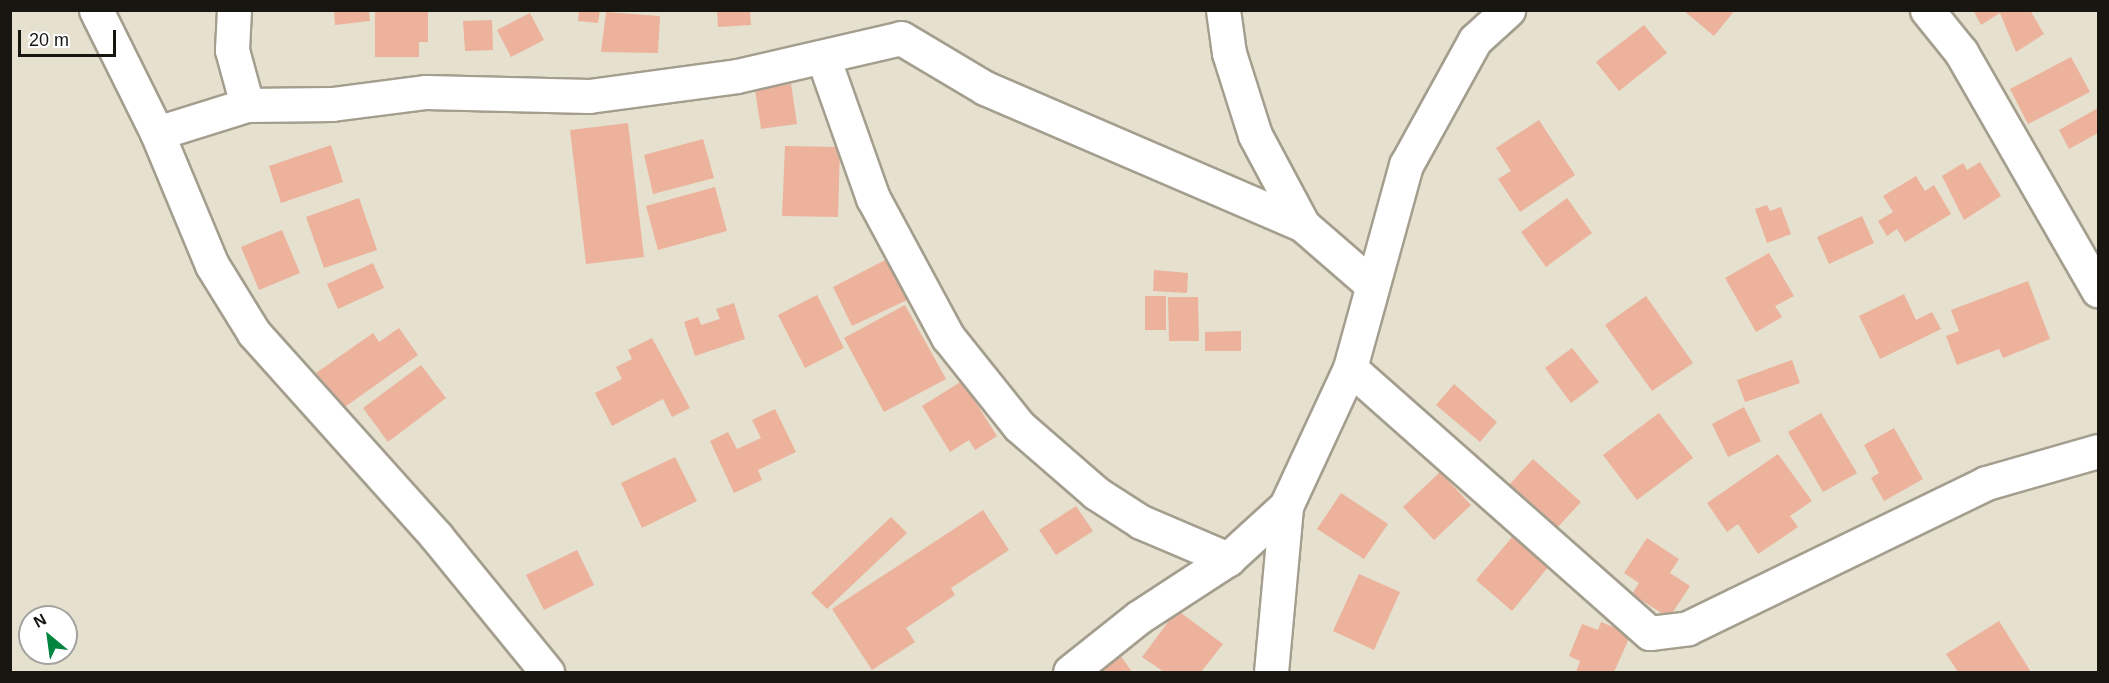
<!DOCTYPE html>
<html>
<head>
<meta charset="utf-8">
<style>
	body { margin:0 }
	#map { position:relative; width:2109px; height:683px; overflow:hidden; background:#e6e0cf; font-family:Helvetica,sans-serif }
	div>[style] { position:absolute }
	.building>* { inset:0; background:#ecb29b }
	.roads { filter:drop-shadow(2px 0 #a49e8e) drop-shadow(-2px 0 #a49e8e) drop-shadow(0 2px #a49e8e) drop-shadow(0 -2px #a49e8e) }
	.minor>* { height:33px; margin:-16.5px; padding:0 16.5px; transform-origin:16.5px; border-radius:16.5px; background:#fff }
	span { translate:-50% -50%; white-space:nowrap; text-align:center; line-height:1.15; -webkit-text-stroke:4.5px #fff; paint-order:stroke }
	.frame { position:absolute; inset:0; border:12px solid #181610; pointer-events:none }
	.north { position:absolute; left:18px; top:605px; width:60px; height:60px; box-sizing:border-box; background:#fff; border:2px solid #a3a29f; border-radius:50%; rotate:331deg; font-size:16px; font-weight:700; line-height:24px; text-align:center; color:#181610 }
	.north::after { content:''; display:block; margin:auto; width:21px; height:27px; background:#01843e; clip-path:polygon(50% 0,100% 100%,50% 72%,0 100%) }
	.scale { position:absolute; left:18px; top:30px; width:98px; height:27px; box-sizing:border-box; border:3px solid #181610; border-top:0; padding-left:8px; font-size:18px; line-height:21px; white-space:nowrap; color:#181610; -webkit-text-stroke:4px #fff; paint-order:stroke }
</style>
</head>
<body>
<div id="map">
	<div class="building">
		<div style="clip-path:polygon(334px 10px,369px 10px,370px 21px,335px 25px)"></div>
		<div style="clip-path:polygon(375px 10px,428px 10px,428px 42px,419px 42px,419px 57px,375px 57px)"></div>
		<div style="clip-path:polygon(579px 10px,600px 10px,598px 23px,578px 21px)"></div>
		<div style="clip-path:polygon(717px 10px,750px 10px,751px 25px,718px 27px)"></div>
		<div style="clip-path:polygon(1683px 10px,1735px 10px,1714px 36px)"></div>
		<div style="clip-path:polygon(1973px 10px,2030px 10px,2044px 34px,2016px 52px,2000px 13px,1981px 25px)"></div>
		<div style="clip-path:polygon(606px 12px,660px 16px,658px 53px,601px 52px)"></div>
		<div style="clip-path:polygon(530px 13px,544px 40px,511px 57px,497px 30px)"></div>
		<div style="clip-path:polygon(492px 20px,493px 50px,465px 51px,463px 21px)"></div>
		<div style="clip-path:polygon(1644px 25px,1667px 53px,1619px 91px,1596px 62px)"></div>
		<div style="clip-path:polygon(2071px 57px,2090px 92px,2028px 124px,2010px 89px)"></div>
		<div style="clip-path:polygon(791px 84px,797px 124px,761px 129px,755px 90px)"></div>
		<div style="clip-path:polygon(2098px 108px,2098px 133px,2069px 149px,2059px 130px)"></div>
		<div style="clip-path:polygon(1539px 120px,1575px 175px,1520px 212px,1498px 179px,1511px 171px,1496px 148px)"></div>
		<div style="clip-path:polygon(628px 123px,644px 257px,586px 264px,570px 130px)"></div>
		<div style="clip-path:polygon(703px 139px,714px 178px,653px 194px,644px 155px)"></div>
		<div style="clip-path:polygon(331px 145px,343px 182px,281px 203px,269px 166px)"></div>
		<div style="clip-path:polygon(785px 146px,840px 147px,838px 217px,782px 216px)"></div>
		<div style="clip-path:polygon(1980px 162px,2001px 196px,1964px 220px,1942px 176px,1963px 163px,1967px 170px)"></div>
		<div style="clip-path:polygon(1916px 176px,1925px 191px,1934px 185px,1951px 214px,1905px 242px,1897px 229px,1887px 236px,1878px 221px,1893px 212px,1883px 196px)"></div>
		<div style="clip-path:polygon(715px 187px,727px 231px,658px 250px,646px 206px)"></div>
		<div style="clip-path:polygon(359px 198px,377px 250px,324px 268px,306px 217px)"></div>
		<div style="clip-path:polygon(1567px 198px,1592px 233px,1546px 267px,1521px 232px)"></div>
		<div style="clip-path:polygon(1767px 205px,1770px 211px,1781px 207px,1791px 234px,1767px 243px,1755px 209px)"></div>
		<div style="clip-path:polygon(1862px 216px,1874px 243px,1829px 264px,1817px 237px)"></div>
		<div style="clip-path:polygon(282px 230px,300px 273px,259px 290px,241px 247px)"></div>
		<div style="clip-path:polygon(1769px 253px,1794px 296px,1775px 306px,1782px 317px,1756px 332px,1725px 278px)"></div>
		<div style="clip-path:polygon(887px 259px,907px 300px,852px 326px,833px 287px)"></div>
		<div style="clip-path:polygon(373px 263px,384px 288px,338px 309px,327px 284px)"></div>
		<div style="clip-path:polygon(1154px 270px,1188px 273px,1187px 293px,1153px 291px)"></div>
		<div style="clip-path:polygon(2028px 281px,2050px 339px,2003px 358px,1999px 349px,1957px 365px,1946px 336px,1959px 331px,1951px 310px)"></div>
		<div style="clip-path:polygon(1904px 294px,1916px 320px,1932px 312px,1941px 329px,1880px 359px,1859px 316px)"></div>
		<div style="clip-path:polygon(817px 295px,844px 348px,805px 368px,778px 315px)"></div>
		<div style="clip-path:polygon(1145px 296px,1166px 296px,1166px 330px,1145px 330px)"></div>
		<div style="clip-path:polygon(1646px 296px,1693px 363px,1652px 391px,1605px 325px)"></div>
		<div style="clip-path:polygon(1168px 297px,1198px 297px,1199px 341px,1169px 341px)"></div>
		<div style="clip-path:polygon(734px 303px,745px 339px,695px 356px,684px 322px,698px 317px,701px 325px,720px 319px,716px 309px)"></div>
		<div style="clip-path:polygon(905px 305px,946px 379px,884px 412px,844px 338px)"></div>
		<div style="clip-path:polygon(399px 328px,418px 355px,342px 409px,316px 373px,373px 333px,379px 342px)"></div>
		<div style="clip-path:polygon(1241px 331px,1241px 351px,1205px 351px,1205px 332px)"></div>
		<div style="clip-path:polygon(652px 338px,690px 408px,672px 417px,663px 399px,612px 426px,595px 393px,622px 379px,616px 367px,632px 359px,628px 350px)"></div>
		<div style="clip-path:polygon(1572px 348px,1599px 382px,1571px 403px,1545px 368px)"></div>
		<div style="clip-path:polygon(1792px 360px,1800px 383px,1745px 402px,1737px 380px)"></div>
		<div style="clip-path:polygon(421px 365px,446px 398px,388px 442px,363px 408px)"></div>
		<div style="clip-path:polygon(962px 381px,997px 436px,975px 450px,969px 440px,950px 452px,922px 406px)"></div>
		<div style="clip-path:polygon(1454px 384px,1497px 422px,1480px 442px,1436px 405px)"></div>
		<div style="clip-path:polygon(1744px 407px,1761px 441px,1728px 457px,1712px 424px)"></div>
		<div style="clip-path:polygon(775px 409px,796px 452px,758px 470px,762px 480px,734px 493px,710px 441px,728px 432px,737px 449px,761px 438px,752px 420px)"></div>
		<div style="clip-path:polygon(1659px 413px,1693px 458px,1637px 500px,1603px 455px)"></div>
		<div style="clip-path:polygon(1821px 413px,1857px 473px,1823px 492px,1788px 432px)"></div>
		<div style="clip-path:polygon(1894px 428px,1923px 479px,1884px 501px,1871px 478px,1879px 473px,1864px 445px)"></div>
		<div style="clip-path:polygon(1778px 454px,1812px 501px,1790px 516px,1798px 527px,1758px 554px,1738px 524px,1727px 532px,1707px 503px)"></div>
		<div style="clip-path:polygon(675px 457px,697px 501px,642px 528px,621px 483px)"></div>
		<div style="clip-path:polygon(1533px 459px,1581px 502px,1556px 529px,1508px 486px)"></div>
		<div style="clip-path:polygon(1440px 472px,1471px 505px,1434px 540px,1403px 507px)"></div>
		<div style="clip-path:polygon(1341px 493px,1388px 524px,1364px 559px,1317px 529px)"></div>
		<div style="clip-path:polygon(1076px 506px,1093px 531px,1056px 555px,1039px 530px)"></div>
		<div style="clip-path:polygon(983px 510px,1009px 550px,951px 588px,955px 595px,906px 628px,915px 642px,872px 670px,832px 609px)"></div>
		<div style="clip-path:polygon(891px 517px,907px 533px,827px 609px,811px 593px)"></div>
		<div style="clip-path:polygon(1513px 536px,1549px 566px,1512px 611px,1476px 580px)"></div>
		<div style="clip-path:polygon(1647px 538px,1679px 559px,1670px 573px,1690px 586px,1669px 618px,1632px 594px,1639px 583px,1624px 573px)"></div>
		<div style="clip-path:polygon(577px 550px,594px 585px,544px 610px,526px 575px)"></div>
		<div style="clip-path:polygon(1359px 574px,1400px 592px,1374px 650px,1333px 631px)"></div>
		<div style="clip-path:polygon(1177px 610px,1223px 644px,1201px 672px,1164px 672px,1142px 657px)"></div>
		<div style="clip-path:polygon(1999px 621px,2031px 672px,1958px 672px,1946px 654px)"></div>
		<div style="clip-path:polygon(1601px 622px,1631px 634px,1614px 672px,1576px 672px,1580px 661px,1569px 656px,1582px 624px,1598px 630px)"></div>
		<div style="clip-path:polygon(1115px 648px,1132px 672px,1080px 672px)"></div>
	</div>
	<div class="roads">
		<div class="minor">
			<div style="left:96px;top:10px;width:137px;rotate:63.6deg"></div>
			<div style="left:157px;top:133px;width:143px;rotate:67.4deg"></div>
			<div style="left:212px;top:265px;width:80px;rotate:58.3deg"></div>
			<div style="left:254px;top:333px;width:273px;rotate:48.1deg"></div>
			<div style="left:436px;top:536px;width:176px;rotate:50.8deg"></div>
			<div style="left:234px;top:10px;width:40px;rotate:92.9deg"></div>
			<div style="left:232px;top:50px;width:57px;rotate:74.7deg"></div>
			<div style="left:1223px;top:10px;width:43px;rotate:82.1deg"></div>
			<div style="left:1229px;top:53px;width:86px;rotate:72.4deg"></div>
			<div style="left:1255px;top:135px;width:102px;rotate:61.9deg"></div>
			<div style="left:1303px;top:225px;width:91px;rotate:41deg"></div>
			<div style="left:1927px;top:10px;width:54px;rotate:51deg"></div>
			<div style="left:1961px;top:52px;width:275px;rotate:60.1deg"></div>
			<div style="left:823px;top:57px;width:150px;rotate:70.5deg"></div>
			<div style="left:873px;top:198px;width:158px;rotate:61.7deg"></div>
			<div style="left:948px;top:337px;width:114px;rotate:51.4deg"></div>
			<div style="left:1019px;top:426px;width:102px;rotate:41deg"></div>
			<div style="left:1096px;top:493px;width:54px;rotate:32.8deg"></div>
			<div style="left:1141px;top:522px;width:95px;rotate:23deg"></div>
			<div style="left:157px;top:133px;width:94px;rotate:-17.3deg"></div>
			<div style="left:247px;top:105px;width:85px;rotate:-0.7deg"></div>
			<div style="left:332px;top:104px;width:95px;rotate:-7.3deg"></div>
			<div style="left:426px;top:92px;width:163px;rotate:1.4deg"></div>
			<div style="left:589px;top:96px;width:149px;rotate:-7.7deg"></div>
			<div style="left:737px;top:76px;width:168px;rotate:-13deg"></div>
			<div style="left:901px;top:38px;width:98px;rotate:30.8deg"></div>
			<div style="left:985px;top:88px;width:346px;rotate:23.3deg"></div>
			<div style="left:1350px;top:368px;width:400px;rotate:41.5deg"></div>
			<div style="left:1650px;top:633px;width:38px;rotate:-7deg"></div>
			<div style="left:1688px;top:628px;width:331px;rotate:-25.9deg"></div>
			<div style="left:1986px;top:483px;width:116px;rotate:-15.9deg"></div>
			<div style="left:1070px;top:672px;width:88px;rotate:-38.6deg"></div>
			<div style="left:1139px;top:617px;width:106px;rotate:-33.1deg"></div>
			<div style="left:1228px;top:559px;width:79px;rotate:-42.4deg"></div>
			<div style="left:1271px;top:672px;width:167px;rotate:-84.8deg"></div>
			<div style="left:1286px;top:506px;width:152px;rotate:-65.1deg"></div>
			<div style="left:1350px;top:368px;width:211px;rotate:-74.6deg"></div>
			<div style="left:1406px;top:165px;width:143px;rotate:-61.1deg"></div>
			<div style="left:1475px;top:40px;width:45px;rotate:-42.3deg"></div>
		</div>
	</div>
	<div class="frame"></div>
	<div class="north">N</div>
	<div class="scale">20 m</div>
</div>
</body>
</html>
